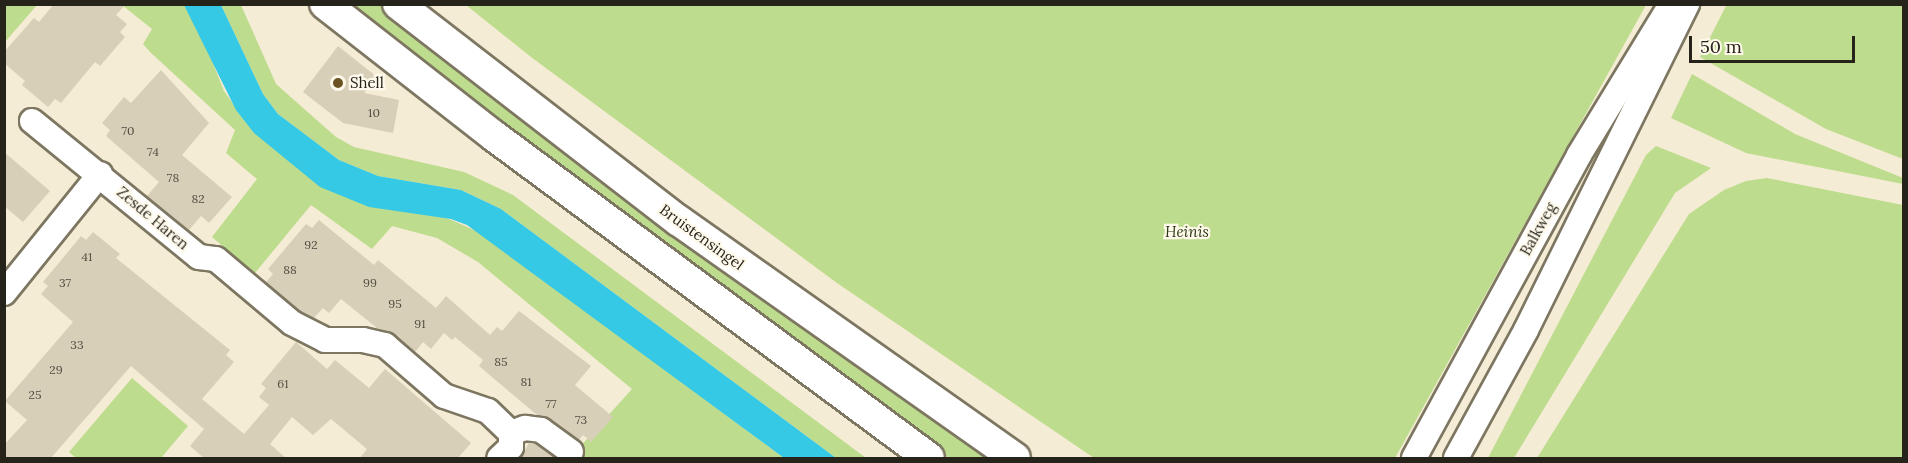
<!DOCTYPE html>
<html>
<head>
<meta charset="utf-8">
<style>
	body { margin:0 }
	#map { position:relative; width:1908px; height:463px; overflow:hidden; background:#f4ecd4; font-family:Lora,serif }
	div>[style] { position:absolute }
	.green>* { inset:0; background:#bedc8d }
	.water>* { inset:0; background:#35c9e6 }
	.building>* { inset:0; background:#d7cfb8 }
	.roads { filter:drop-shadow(2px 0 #7d7661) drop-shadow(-2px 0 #7d7661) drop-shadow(0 2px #7d7661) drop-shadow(0 -2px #7d7661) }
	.minor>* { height:24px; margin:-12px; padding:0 12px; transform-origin:12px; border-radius:12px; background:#fff }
	.major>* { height:30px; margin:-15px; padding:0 15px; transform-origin:15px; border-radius:15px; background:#fff }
	.dots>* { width:16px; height:16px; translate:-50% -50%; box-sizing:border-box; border:3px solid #fef9eb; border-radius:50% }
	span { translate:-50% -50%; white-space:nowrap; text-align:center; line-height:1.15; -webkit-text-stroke:4.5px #fef9eb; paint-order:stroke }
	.number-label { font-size:12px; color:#524e42 }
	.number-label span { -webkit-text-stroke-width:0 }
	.poi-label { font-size:15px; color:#26231b }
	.left { translate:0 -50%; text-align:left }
	.street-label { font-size:15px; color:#26231b }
	.park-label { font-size:15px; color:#2e3b15; font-style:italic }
	.frame { position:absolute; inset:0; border:6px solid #26231b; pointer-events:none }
	.scale { position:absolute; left:1689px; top:36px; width:166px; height:27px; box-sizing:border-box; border:3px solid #26231b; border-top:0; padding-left:8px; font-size:18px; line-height:21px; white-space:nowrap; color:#26231b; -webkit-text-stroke:4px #fef9eb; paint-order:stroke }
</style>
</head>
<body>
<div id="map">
	<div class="green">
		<div style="clip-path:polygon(5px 4px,37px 5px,5px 42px,4px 5px)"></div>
		<div style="clip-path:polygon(1727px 4px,1903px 5px,1903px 159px,1826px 129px,1700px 57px)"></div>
		<div style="clip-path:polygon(122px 5px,184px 5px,200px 31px,224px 91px,254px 133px,481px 233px,784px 458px,570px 458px,632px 389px,478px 262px,437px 238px,392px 226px,372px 249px,311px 205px,255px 273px,212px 237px,257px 179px,226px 153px,235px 130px,150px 52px,143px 44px,152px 29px)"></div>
		<div style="clip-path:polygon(221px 5px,241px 5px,276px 84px,336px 137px,354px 147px,464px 172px,513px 195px,866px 458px,836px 458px,501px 209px,461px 190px,378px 176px,339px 160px,278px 114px,263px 94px)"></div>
		<div style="clip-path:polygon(343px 5px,380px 5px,513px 110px,992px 458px,949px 458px,865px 400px)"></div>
		<div style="clip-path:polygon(466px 5px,1646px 5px,1395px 458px,1094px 458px,837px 283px,531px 57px)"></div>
		<div style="clip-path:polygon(1692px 74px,1795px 134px,1903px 178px,1903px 184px,1746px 153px,1671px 118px)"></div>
		<div style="clip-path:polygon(1656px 146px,1711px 168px,1675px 193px,1514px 458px,1488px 458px,1646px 155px)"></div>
		<div style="clip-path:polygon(1767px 178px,1903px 205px,1903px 458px,1537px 458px,1689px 214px,1724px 190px,1746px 181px)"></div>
		<div style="clip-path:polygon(132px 378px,188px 426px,161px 458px,76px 458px,69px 452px)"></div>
	</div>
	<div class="water">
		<div style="clip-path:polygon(184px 5px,221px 5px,263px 94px,278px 114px,339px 160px,378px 176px,461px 190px,501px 209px,836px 458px,784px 458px,467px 225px,451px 219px,369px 207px,320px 187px,254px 133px,236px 110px)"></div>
	</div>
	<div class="building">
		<div style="clip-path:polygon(54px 4px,126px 4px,116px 15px,127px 24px,120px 32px,125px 37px,100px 66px,95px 62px,61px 103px,55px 99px,48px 107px,22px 85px,25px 81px,4px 63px,4px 52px,34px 18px,39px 22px)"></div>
		<div style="clip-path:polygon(338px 46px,377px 77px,364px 93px,399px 100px,393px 133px,343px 123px,303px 92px)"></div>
		<div style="clip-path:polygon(161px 70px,209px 123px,182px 155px,232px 197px,209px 223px,201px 216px,189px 230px,147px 196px,159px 182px,106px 136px,110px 130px,102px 123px,124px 97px,131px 103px)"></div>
		<div style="clip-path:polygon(4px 152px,50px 191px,23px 222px,4px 206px)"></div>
		<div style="clip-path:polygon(319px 220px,374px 265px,378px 260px,436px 308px,446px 296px,490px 335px,497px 327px,502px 331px,519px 311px,591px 366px,575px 385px,613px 417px,591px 442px,583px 435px,579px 440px,549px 419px,537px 415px,479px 366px,483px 360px,455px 337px,452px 340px,444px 333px,431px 349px,423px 342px,415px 352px,394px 334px,377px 328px,341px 299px,329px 313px,323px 308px,314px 318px,301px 312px,266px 282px,273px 274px,268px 269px,306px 224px,312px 228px)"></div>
		<div style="clip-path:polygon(93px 232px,120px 254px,116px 258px,230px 350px,226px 355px,234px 362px,202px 399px,244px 434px,269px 405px,259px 397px,266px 388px,261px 384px,296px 342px,327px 369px,335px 360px,369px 388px,385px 369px,471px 443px,457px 459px,359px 459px,367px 449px,331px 419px,313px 435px,292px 417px,270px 444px,287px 459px,205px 459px,190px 446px,204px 429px,131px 366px,50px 459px,4px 459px,4px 445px,27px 420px,5px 401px,73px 322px,41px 294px,48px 286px,43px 282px,81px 236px,86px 240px)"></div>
		<div style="clip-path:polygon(529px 443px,536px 444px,556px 459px,520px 459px)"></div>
	</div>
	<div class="roads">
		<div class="minor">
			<div style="left:32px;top:121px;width:215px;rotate:39.2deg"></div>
			<div style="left:199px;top:257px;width:17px;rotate:7deg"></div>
			<div style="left:216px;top:259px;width:99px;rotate:40.1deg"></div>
			<div style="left:292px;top:323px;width:37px;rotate:27deg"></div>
			<div style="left:325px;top:340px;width:38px"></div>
			<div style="left:363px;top:340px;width:23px;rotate:13deg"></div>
			<div style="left:385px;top:345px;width:78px;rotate:40.8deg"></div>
			<div style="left:444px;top:396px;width:46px;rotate:18.8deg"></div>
			<div style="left:488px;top:411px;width:32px;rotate:44deg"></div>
			<div style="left:511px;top:433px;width:14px;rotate:90deg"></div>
			<div style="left:511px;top:447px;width:16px;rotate:137deg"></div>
			<div style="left:4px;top:293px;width:153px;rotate:-51.1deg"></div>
			<div style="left:511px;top:433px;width:15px;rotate:-20deg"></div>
			<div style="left:525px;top:428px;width:16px;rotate:7deg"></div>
			<div style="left:541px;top:430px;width:37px;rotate:36deg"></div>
			<div style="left:1414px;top:458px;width:345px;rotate:-61.4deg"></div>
			<div style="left:1579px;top:155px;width:177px;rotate:-58.6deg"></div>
			<div style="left:1456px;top:458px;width:146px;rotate:-61.3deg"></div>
			<div style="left:1526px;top:330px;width:364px;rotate:-63.7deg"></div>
		</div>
		<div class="major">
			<div style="left:325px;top:4px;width:214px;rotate:38deg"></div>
			<div style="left:494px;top:136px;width:541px;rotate:36.51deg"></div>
			<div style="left:398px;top:4px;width:355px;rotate:37.7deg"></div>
			<div style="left:679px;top:221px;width:411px;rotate:35.2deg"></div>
		</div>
	</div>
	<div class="dots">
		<div style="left:338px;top:83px;background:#6b5324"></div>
	</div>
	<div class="number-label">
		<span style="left:374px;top:113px">10</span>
		<span style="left:128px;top:131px">70</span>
		<span style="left:153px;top:152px">74</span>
		<span style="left:173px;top:178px">78</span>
		<span style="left:198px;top:199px">82</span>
		<span style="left:311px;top:245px">92</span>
		<span style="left:87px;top:257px">41</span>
		<span style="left:290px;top:270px">88</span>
		<span style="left:65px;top:283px">37</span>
		<span style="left:370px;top:283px">99</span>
		<span style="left:395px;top:304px">95</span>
		<span style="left:420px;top:324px">91</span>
		<span style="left:77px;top:345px">33</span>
		<span style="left:501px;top:362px">85</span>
		<span style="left:56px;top:370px">29</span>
		<span style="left:526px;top:382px">81</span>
		<span style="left:283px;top:384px">61</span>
		<span style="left:35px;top:395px">25</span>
		<span style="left:551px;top:404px">77</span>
		<span style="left:581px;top:420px">73</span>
	</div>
	<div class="poi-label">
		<span class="left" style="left:350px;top:83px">Shell</span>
	</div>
	<div class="street-label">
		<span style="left:153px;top:218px;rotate:40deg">Zesde Haren</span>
		<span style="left:1538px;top:229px;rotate:-61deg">Balkweg</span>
		<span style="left:702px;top:237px;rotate:36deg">Bruistensingel</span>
	</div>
	<div class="park-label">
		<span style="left:1187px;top:232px">Heinis</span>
	</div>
	<div class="frame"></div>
	<div class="scale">50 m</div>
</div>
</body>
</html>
